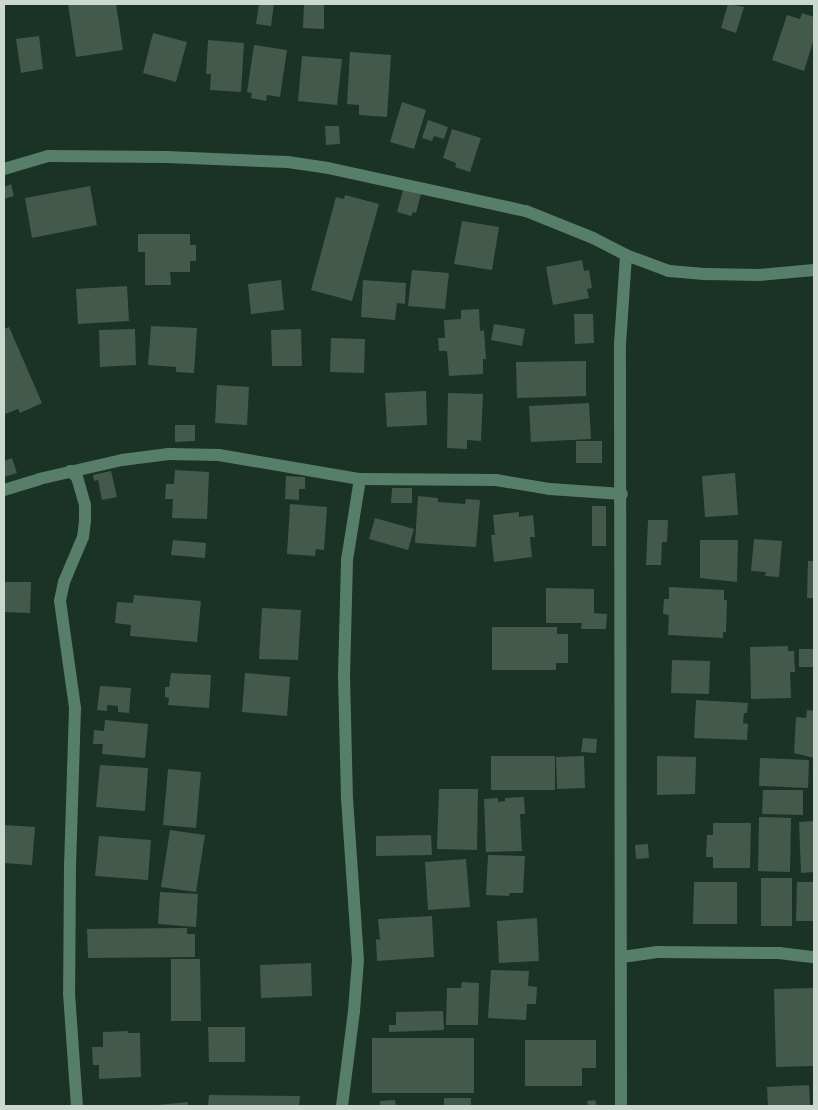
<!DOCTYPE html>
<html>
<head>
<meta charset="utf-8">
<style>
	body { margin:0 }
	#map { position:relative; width:818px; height:1110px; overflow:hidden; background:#1b3226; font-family:"PT Sans Narrow",sans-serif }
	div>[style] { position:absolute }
	.building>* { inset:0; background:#42594c }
	.minor>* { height:12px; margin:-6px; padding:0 6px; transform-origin:6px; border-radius:6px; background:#577e69 }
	span { translate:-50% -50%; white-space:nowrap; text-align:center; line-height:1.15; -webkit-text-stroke:4.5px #1b3226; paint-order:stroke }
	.frame { position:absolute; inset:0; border:5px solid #cad8d0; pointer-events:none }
</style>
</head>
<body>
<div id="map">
	<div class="building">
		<div style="clip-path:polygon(68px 4px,116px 4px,123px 50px,76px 57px)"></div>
		<div style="clip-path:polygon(259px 4px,274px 4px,271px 26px,256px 24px)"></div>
		<div style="clip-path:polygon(304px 4px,324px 4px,324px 29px,303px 28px)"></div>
		<div style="clip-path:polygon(728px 4px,744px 7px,736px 33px,721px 28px)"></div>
		<div style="clip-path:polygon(802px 13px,814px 17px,814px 39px,804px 71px,772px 60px,787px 15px,800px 19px)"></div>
		<div style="clip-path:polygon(153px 33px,187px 42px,176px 82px,143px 73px)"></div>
		<div style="clip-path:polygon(39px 36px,43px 69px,21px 73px,16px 39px)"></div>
		<div style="clip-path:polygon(208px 40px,244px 43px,241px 92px,210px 90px,211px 74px,206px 74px)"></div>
		<div style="clip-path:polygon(254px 45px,287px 50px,280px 97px,267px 95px,266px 101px,251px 98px,252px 93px,247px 92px)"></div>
		<div style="clip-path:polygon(350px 52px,391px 55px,387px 117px,359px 115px,359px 105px,347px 104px)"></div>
		<div style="clip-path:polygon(302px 56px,342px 59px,337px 105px,298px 101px)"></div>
		<div style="clip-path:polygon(402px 102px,426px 110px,414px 149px,390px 142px)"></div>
		<div style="clip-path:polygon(428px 120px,448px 127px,444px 139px,434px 136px,432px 141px,422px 138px)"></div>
		<div style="clip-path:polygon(325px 126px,339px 126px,340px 144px,326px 145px)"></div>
		<div style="clip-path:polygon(452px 129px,481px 138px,470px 172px,455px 167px,456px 163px,443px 158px)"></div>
		<div style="clip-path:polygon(11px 184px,14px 196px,4px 199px,4px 187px)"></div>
		<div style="clip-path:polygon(90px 186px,97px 225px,32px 238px,25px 198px)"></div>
		<div style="clip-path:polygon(403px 190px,421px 194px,416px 213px,413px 212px,411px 216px,397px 212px)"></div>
		<div style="clip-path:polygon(345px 195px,379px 204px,352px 301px,311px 290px,336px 197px,344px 199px)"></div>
		<div style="clip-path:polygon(462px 221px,499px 227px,492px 270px,454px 264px)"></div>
		<div style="clip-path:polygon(138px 234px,190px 234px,190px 245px,196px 245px,196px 261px,190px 261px,190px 272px,170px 272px,171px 285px,145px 285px,145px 252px,138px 252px)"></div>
		<div style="clip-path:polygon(582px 260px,584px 271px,589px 270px,592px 288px,587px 289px,589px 298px,553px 305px,546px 267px)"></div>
		<div style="clip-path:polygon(412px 270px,449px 273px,445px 309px,408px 306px)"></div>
		<div style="clip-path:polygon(281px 280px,284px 310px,251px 314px,248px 284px)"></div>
		<div style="clip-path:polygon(363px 280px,406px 283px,405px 304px,397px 303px,395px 320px,361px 317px)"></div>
		<div style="clip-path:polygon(127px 286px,129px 321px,78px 324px,76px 289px)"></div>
		<div style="clip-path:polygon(479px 309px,480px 331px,484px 330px,486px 359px,483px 359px,483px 374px,449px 376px,447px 351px,439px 351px,438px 338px,445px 338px,444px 320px,461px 319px,461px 310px)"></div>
		<div style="clip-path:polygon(574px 314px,593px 314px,594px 343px,575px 344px)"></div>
		<div style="clip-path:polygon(494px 324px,525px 329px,522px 346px,491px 340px)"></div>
		<div style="clip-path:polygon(151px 326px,197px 328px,194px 373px,176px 372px,176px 367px,148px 365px)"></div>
		<div style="clip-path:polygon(9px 327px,42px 403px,20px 413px,18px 409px,5px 414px,4px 329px)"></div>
		<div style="clip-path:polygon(135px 329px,136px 365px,100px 367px,99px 330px)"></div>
		<div style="clip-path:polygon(301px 329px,302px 366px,272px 366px,271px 330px)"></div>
		<div style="clip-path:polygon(331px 338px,365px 339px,364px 373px,330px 372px)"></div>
		<div style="clip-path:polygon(586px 361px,586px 396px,517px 398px,516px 362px)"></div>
		<div style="clip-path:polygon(217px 385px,249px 387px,247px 425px,215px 423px)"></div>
		<div style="clip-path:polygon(426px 391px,427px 425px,387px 427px,385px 393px)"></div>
		<div style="clip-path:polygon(448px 393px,483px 394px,481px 441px,467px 440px,467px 449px,447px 448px)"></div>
		<div style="clip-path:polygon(589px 403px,591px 439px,531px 442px,529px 406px)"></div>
		<div style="clip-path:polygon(175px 425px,195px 425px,195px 441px,175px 442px)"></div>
		<div style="clip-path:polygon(576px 441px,602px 441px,602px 463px,576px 463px)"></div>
		<div style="clip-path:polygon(12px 458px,17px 473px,4px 477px,4px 461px)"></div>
		<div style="clip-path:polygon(175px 470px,209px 472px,207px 519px,172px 518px,173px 499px,165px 499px,166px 484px,174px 484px)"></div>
		<div style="clip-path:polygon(111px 471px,117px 497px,102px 500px,98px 480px,94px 481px,93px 475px)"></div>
		<div style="clip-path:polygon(735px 473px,738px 515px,705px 517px,702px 476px)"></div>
		<div style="clip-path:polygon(286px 476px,305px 477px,305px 489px,299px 489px,299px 500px,285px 499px)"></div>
		<div style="clip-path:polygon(392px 488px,412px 488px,412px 503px,391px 503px)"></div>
		<div style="clip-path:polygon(418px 496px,438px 498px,438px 502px,465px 504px,466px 499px,480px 500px,476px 547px,415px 543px)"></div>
		<div style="clip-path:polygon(290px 504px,327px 507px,324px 550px,316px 549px,315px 556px,287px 554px)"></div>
		<div style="clip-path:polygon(592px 506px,606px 506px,606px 546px,592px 546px)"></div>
		<div style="clip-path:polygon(519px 512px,519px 517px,533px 515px,535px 537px,530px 537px,532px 557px,494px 562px,491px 535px,495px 535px,493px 515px)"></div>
		<div style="clip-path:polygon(375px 518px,414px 529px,408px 550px,369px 539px)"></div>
		<div style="clip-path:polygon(648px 520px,668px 520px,667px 542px,662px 542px,661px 565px,646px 565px)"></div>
		<div style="clip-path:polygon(754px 539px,782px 541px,779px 577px,765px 576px,766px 572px,751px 571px)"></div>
		<div style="clip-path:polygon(173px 540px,206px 543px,205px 558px,171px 555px)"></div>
		<div style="clip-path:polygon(700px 540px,738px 540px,737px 582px,700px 578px)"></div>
		<div style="clip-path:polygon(808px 561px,814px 561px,814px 598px,807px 598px)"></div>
		<div style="clip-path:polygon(4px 582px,31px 582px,30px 613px,4px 612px)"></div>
		<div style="clip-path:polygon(669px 587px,724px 590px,724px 600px,727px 600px,726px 632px,723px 632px,723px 638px,668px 635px,669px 615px,663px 614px,664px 599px,669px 599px)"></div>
		<div style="clip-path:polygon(546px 588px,594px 589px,594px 613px,607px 614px,606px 629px,581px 629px,582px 623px,546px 623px)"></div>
		<div style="clip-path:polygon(134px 595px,201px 601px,197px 642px,130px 636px,131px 625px,115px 623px,117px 602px,133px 603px)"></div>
		<div style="clip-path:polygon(262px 608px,301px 610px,298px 660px,259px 659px)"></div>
		<div style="clip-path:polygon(492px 627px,557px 627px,557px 634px,568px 634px,568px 663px,556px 663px,556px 670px,492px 670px)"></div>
		<div style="clip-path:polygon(788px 646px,788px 651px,794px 651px,795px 672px,790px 672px,791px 698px,751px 699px,750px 647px)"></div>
		<div style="clip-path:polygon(799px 649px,814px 649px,814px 667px,799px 667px)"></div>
		<div style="clip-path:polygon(672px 660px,710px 661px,709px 694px,671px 693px)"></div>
		<div style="clip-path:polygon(171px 673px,211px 675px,209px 708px,168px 705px,169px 698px,165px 697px,165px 687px,169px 687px)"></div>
		<div style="clip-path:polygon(245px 673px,290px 677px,287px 716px,242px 712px)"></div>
		<div style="clip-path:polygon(100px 686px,131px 688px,129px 713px,118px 712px,118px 706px,107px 705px,107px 711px,97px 710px)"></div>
		<div style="clip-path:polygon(696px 700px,748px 703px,747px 713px,744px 713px,743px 723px,748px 724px,747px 740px,694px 738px)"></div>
		<div style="clip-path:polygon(807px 710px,814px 711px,814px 758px,794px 753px,796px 717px,806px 718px)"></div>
		<div style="clip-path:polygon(105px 720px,148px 724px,145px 758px,102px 754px,103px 744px,93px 744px,94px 730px,104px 731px)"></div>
		<div style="clip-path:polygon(583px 738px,597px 739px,596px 753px,581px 752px)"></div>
		<div style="clip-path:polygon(491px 756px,555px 756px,555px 790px,491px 790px)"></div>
		<div style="clip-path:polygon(584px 756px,585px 788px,557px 789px,556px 757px)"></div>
		<div style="clip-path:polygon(657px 756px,696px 757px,695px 794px,657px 795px)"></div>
		<div style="clip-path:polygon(760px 758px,809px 760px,808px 788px,759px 786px)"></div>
		<div style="clip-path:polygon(100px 765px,148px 768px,145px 811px,96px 807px)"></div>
		<div style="clip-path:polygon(168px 769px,201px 772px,196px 828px,163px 825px)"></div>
		<div style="clip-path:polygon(439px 789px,478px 789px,477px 850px,437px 849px)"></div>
		<div style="clip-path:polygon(763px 790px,803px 790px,803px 815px,762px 814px)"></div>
		<div style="clip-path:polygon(524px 797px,525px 814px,520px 814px,522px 851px,486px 852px,484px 799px,498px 798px,498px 802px,505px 801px,505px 798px)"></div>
		<div style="clip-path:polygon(759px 817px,791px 818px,790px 872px,758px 871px)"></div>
		<div style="clip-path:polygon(814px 821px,814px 872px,801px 873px,799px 822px)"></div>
		<div style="clip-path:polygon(713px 823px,751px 823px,750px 868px,713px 868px,713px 857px,706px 857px,707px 835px,713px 835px)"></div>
		<div style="clip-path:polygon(4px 825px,35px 827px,32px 865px,4px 863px)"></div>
		<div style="clip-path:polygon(170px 830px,205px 835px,196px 892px,161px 887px)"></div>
		<div style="clip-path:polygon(431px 835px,432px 855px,376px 856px,376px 836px)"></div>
		<div style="clip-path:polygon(99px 836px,151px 840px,148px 880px,95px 876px)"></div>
		<div style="clip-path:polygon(648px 844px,649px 858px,636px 859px,635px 845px)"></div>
		<div style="clip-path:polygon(488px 855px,525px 856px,523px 893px,510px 893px,509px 896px,486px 895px)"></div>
		<div style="clip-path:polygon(466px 859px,470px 907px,428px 910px,425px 862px)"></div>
		<div style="clip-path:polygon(761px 878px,792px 878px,792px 926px,761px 926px)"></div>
		<div style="clip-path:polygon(694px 882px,737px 882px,737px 924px,693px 924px)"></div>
		<div style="clip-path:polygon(797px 882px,814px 882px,814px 921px,796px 921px)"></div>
		<div style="clip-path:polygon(160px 892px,198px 894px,196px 927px,158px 924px)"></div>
		<div style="clip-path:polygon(432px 916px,434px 957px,377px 961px,376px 939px,380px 940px,378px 919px)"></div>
		<div style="clip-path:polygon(537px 918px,539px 961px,499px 963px,497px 921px)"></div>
		<div style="clip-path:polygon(187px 928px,187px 934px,195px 934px,195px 957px,88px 958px,87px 929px)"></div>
		<div style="clip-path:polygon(171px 959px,200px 959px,201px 1021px,171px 1021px)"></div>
		<div style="clip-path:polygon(311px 963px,312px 996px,261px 998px,260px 965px)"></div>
		<div style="clip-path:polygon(491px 970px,529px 971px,528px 986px,537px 987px,536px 1004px,527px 1004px,526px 1020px,488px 1018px)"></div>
		<div style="clip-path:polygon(462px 982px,479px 983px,478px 1025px,446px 1025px,447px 988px,461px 988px)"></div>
		<div style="clip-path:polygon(813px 988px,814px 1066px,776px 1067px,774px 989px)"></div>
		<div style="clip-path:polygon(443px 1011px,444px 1030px,389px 1032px,389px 1025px,396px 1025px,396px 1012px)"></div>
		<div style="clip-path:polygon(208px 1027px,245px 1027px,245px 1062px,209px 1062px)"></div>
		<div style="clip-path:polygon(128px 1031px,128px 1033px,140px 1033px,141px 1077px,99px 1079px,99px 1065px,93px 1065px,92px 1047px,103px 1047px,103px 1032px)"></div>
		<div style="clip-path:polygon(372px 1038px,474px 1038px,474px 1093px,372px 1093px)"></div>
		<div style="clip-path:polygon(525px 1040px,596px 1040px,596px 1068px,582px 1068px,582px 1086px,525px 1086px)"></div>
		<div style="clip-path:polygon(809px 1085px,810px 1106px,768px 1106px,767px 1087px)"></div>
		<div style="clip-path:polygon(209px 1095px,300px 1096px,299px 1106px,208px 1106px)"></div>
		<div style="clip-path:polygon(444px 1098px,471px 1098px,471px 1106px,444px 1106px)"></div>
		<div style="clip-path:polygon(395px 1100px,396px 1106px,380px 1106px,380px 1101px)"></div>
		<div style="clip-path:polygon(595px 1100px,597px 1106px,588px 1106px,587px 1101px)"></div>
		<div style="clip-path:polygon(188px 1102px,188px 1106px,158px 1106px,158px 1105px)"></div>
	</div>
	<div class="minor">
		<div style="left:4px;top:169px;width:46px;rotate:-16.5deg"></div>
		<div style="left:48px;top:156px;width:119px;rotate:0.5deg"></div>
		<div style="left:167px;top:157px;width:121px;rotate:2.4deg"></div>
		<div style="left:288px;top:162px;width:40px;rotate:8.5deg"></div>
		<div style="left:328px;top:168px;width:203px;rotate:12.3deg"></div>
		<div style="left:526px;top:211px;width:72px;rotate:21.9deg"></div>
		<div style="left:593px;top:238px;width:37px;rotate:27deg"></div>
		<div style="left:70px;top:471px;width:9px;rotate:41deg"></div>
		<div style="left:77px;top:477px;width:29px;rotate:74deg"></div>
		<div style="left:85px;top:505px;width:16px;rotate:90deg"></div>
		<div style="left:85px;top:521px;width:16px;rotate:97deg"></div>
		<div style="left:83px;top:537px;width:49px;rotate:112.9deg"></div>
		<div style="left:64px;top:582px;width:19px;rotate:102deg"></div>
		<div style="left:60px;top:601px;width:108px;rotate:82deg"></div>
		<div style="left:75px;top:708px;width:157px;rotate:91.8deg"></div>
		<div style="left:70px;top:865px;width:128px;rotate:90.4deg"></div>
		<div style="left:69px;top:993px;width:113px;rotate:86deg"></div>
		<div style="left:4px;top:490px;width:37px;rotate:-17deg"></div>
		<div style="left:39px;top:479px;width:85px;rotate:-12.9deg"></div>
		<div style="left:122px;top:460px;width:47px;rotate:-7.3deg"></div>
		<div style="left:169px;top:454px;width:50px;rotate:1.1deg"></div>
		<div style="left:219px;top:455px;width:143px;rotate:9.7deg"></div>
		<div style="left:360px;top:479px;width:136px;rotate:0.4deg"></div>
		<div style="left:496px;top:480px;width:55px;rotate:9.5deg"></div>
		<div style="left:550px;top:489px;width:72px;rotate:4deg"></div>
		<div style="left:622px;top:957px;width:34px;rotate:-8deg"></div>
		<div style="left:656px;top:952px;width:123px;rotate:0.5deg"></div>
		<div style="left:779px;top:953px;width:35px;rotate:7deg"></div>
		<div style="left:342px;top:1106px;width:96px;rotate:-82.8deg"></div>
		<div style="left:354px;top:1011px;width:51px;rotate:-85.5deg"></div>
		<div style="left:358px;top:960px;width:161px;rotate:-93.9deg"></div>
		<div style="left:347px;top:799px;width:123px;rotate:-91.4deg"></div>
		<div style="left:344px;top:676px;width:116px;rotate:-88.5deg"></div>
		<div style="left:347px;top:560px;width:82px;rotate:-80.9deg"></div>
		<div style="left:621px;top:1106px;width:762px;rotate:-90.08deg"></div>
		<div style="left:620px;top:344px;width:89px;rotate:-86.1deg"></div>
		<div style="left:626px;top:255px;width:46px;rotate:20.4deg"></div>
		<div style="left:669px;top:271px;width:38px;rotate:5deg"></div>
		<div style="left:707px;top:274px;width:52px;rotate:1.1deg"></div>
		<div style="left:759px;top:275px;width:55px;rotate:-5.2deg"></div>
	</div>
	<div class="frame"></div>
</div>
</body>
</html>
